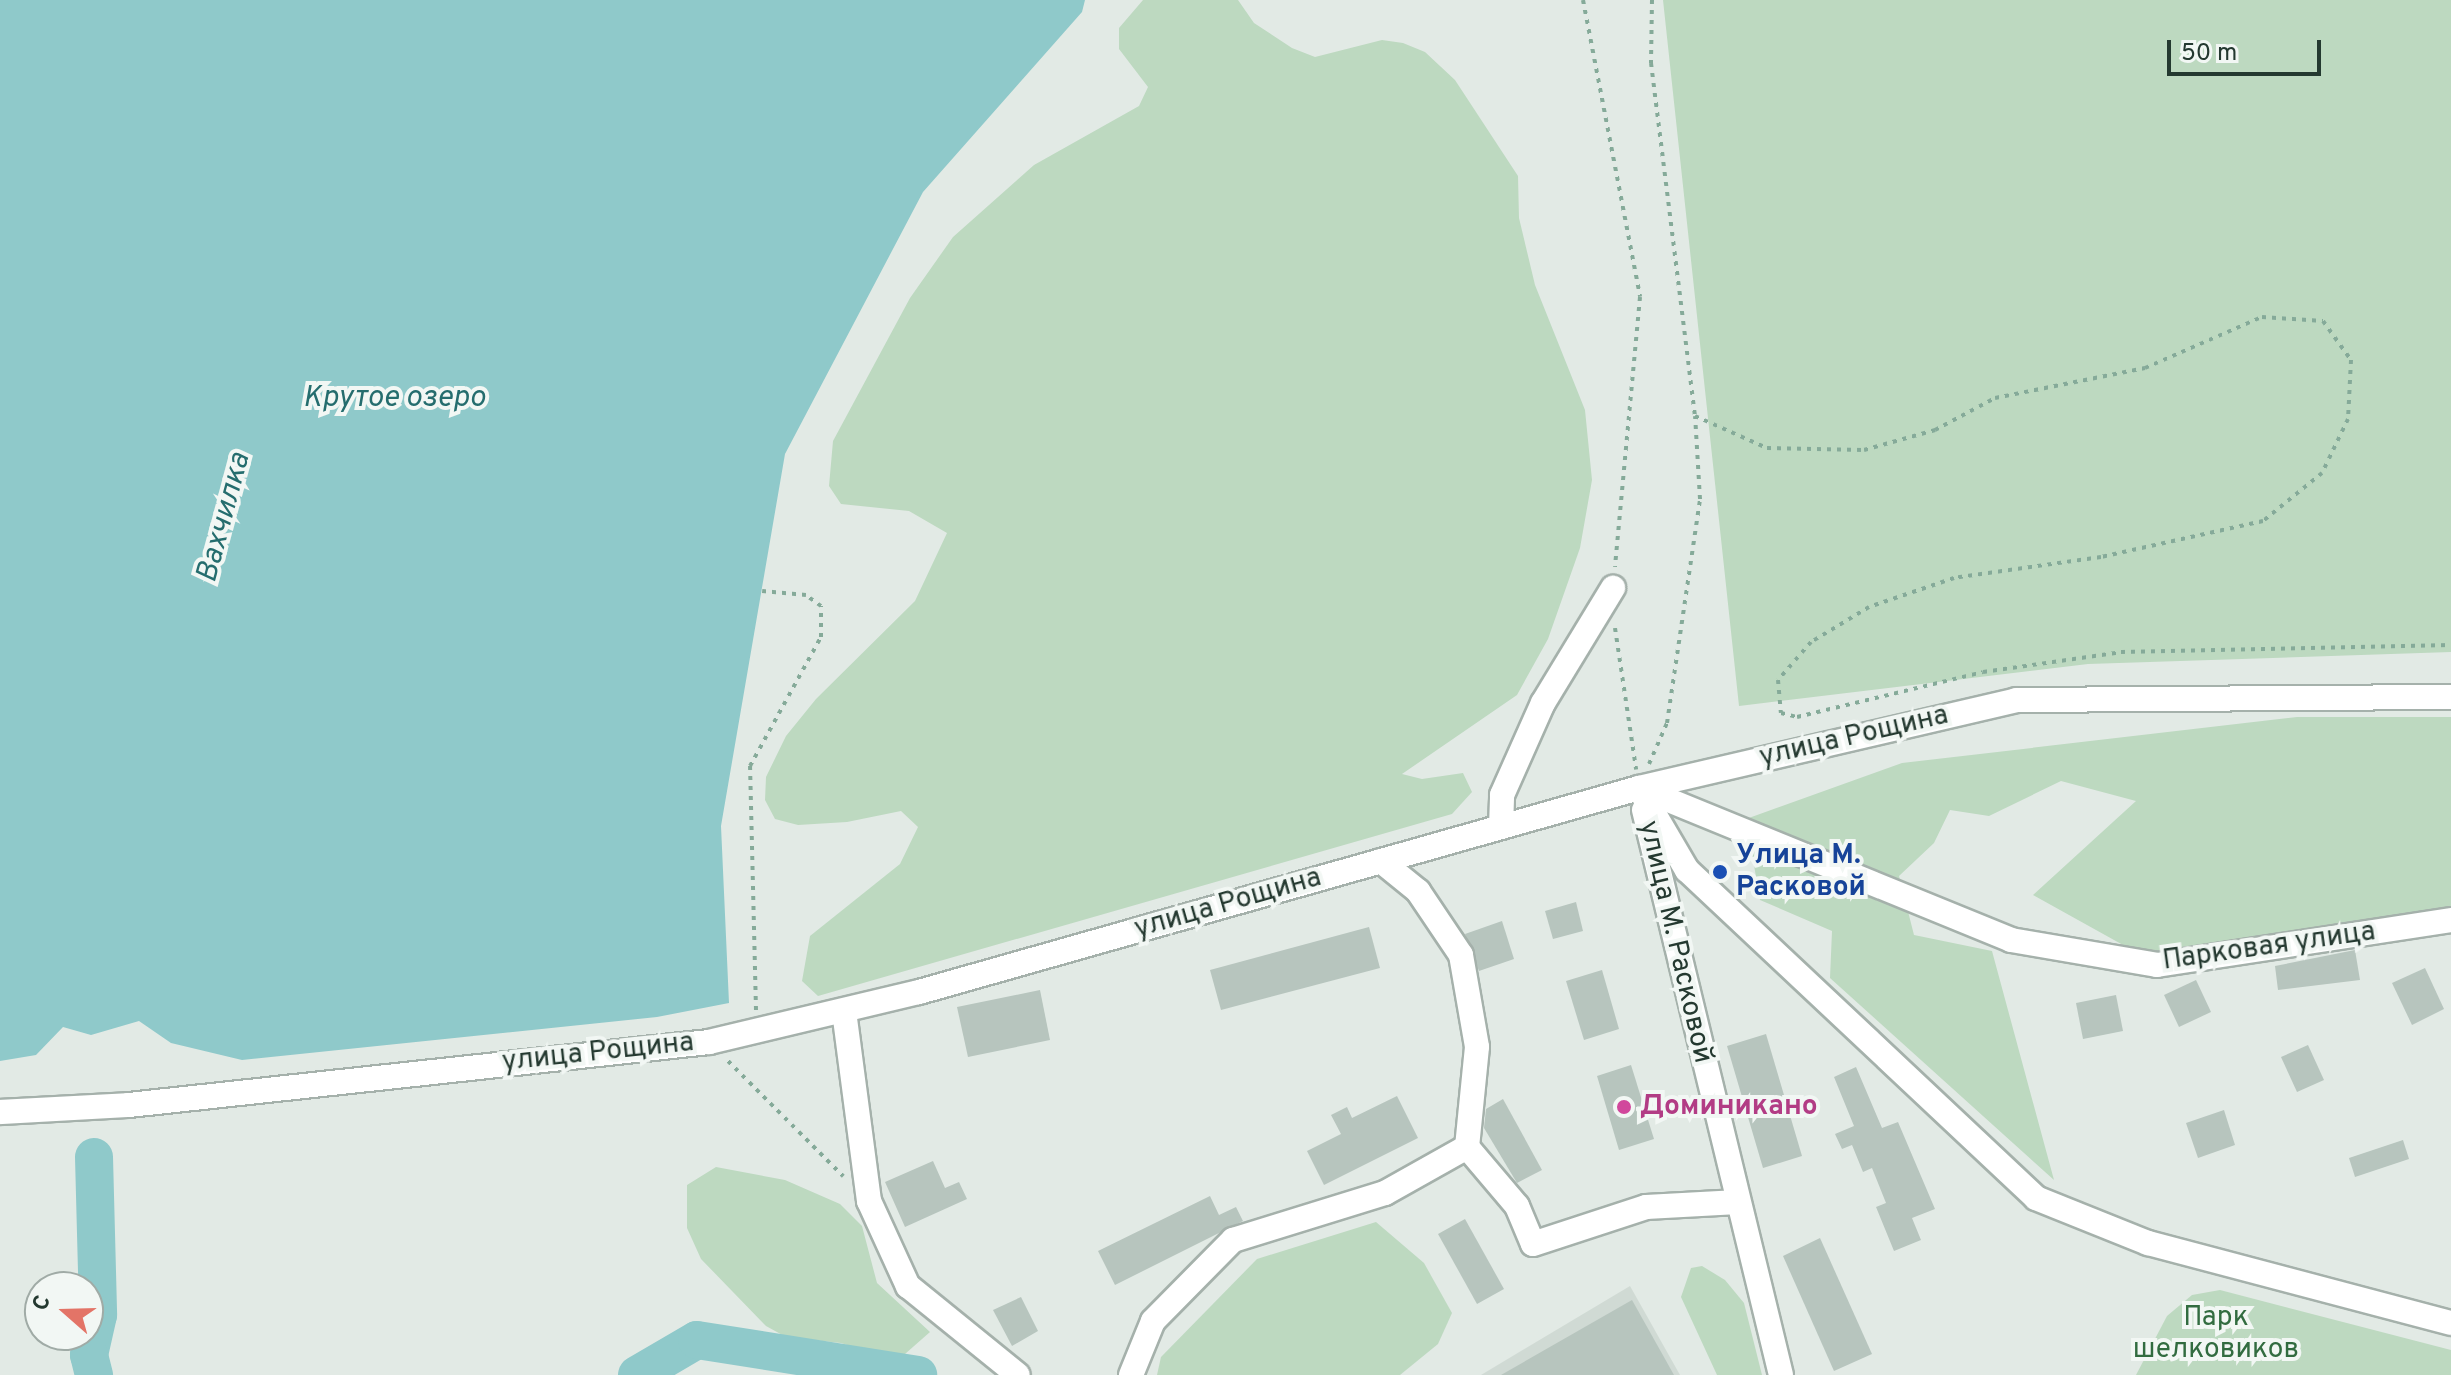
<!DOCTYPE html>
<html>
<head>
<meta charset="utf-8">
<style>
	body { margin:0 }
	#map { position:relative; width:2451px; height:1375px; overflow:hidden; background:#e2eae5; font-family:Overpass,sans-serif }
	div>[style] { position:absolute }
	.built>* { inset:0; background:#d0dad4 }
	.green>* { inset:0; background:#bdd9c0 }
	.water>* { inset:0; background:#8fc9ca }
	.river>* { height:38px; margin:-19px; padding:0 19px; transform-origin:19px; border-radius:19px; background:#8fc9ca }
	.building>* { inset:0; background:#b7c5be }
	.path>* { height:4px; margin-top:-2px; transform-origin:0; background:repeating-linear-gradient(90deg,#85aa99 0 4px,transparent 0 10px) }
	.roads { filter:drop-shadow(2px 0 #a5b1ab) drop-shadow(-2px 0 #a5b1ab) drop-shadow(0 2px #a5b1ab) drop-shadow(0 -2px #a5b1ab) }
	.street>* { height:24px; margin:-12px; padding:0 12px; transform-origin:12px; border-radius:12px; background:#fff }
	.secondary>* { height:24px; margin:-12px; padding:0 12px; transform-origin:12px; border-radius:12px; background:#fff }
	.dots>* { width:22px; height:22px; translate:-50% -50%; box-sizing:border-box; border:4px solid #f2f7f4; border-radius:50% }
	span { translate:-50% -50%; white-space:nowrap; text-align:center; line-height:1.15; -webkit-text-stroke:8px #f2f7f4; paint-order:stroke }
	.street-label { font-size:28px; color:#243930 }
	.transit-label { font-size:28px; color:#164399; font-weight:700 }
	.left { translate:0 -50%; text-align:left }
	.hotel-label { font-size:28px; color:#b23c85; font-weight:700 }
	.park-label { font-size:28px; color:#326c40 }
	.water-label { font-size:30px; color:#256d6e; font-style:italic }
	.north { position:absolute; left:24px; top:1271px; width:80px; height:80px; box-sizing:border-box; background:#f2f7f4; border:2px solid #a0aba6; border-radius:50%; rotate:290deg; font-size:22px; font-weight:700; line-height:32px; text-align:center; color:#243930 }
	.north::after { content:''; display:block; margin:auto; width:28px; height:36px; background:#e37467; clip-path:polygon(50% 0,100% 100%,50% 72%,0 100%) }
	.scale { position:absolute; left:2167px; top:40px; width:154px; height:36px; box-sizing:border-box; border:4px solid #243930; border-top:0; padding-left:10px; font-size:24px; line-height:28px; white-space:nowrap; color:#243930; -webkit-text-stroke:6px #f2f7f4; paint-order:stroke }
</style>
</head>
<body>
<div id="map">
	<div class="built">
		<div style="clip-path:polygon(1630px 1286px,1680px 1375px,1481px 1375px)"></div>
	</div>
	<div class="green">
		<div style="clip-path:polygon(1143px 0,1238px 0,1254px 23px,1292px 48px,1315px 57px,1382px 40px,1403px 43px,1425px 52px,1455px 80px,1518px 176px,1519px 218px,1535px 285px,1585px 410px,1592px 480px,1580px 548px,1548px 639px,1517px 695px,1402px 774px,1422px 779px,1463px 773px,1472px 792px,1452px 814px,818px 996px,802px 981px,810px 936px,900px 864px,918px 827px,901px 811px,847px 822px,798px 825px,775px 819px,765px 800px,766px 777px,786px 736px,816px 699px,915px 601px,947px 533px,909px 511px,841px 504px,829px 486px,833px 441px,910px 298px,953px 237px,1034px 165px,1139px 106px,1148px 87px,1119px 49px,1119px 28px)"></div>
		<div style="clip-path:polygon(1663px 0,2451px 0,2451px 652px,2088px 664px,1739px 706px)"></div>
		<div style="clip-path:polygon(2297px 717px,2451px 717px,2451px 908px,2141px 955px,2033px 895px,2136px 801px,2061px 781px,1989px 816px,1950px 810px,1934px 843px,1899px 876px,1914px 935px,1992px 951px,2054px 1180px,1830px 978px,1832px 931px,1760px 900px,1746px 819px,1902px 763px)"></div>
		<div style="clip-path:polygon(716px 1167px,785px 1180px,840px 1204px,862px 1226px,877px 1283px,930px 1332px,897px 1361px,841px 1343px,786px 1337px,766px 1326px,701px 1259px,687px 1228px,687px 1185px)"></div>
		<div style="clip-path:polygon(1376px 1222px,1424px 1263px,1452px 1313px,1438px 1344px,1400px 1375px,1157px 1375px,1161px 1357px,1257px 1259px)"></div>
		<div style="clip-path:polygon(1702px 1266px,1725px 1280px,1744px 1303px,1762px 1375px,1717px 1375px,1681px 1297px,1691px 1268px)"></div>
		<div style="clip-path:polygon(2220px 1290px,2451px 1350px,2451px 1375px,2136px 1375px,2167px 1316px,2192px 1295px)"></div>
	</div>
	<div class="water">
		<div style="clip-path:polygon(0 0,1085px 0,1082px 12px,923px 192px,785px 454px,721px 826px,729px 1003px,657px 1017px,242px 1060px,171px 1043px,139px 1021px,91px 1035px,63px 1027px,36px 1055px,0 1061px)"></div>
	</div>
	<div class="river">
		<div style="left:94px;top:1157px;width:158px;rotate:88.5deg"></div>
		<div style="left:98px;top:1315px;width:41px;rotate:102.7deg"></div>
		<div style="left:89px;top:1355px;width:21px;rotate:76deg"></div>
		<div style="left:637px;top:1375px;width:69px;rotate:-30.3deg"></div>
		<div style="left:697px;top:1340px;width:224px;rotate:9deg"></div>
	</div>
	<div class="building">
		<div style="clip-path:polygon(1576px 902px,1583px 931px,1553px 939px,1545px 911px)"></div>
		<div style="clip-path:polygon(1502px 921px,1514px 959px,1479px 971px,1465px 934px)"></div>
		<div style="clip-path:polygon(1369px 927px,1380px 968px,1221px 1010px,1210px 970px)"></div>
		<div style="clip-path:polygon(2355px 950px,2360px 980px,2278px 990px,2275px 966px)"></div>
		<div style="clip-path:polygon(2425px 968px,2444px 1009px,2412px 1025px,2392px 983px)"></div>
		<div style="clip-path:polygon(1602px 970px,1619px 1029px,1584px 1040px,1566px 981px)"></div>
		<div style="clip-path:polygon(2196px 980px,2211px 1012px,2179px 1027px,2164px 995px)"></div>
		<div style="clip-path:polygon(1040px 990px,1050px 1040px,968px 1057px,957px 1007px)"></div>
		<div style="clip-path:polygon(2116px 995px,2123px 1031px,2083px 1039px,2076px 1003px)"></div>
		<div style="clip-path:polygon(1766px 1034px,1802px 1156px,1763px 1168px,1727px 1046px)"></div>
		<div style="clip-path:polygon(2308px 1045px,2324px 1080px,2297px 1092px,2281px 1057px)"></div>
		<div style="clip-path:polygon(1631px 1065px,1654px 1139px,1619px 1150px,1597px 1076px)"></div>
		<div style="clip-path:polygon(1856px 1067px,1882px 1128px,1898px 1122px,1935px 1209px,1912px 1218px,1921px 1240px,1894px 1251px,1876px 1207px,1886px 1203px,1872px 1168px,1863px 1172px,1852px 1145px,1842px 1149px,1835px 1134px,1854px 1126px,1834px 1077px)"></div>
		<div style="clip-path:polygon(1397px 1096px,1418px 1138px,1324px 1185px,1307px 1151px,1341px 1134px,1331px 1115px,1347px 1107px,1352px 1118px)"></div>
		<div style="clip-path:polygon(1503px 1099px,1542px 1170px,1517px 1183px,1484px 1128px,1486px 1109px)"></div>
		<div style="clip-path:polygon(2224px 1110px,2235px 1145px,2198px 1158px,2186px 1123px)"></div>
		<div style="clip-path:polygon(2403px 1140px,2409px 1159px,2355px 1177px,2349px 1158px)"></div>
		<div style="clip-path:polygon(933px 1161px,945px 1188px,959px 1182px,967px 1199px,905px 1227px,885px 1182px)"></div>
		<div style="clip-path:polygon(1210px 1196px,1219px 1215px,1236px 1207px,1243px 1221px,1115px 1285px,1098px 1251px)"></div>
		<div style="clip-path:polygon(1465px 1219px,1504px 1289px,1477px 1304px,1438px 1234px)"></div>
		<div style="clip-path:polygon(1820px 1238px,1872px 1354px,1834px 1371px,1783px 1256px)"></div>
		<div style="clip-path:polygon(1021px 1297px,1038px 1331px,1012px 1346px,993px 1310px)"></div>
		<div style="clip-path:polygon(1632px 1300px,1674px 1375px,1501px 1375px)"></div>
	</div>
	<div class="path">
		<div style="left:1583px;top:0;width:302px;rotate:79.1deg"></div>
		<div style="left:1640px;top:297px;width:271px;rotate:95.3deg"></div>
		<div style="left:1652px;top:0;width:63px;rotate:90.9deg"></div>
		<div style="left:1651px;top:63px;width:356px;rotate:82.9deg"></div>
		<div style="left:1695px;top:416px;width:79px;rotate:24deg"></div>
		<div style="left:1767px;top:448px;width:97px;rotate:1.2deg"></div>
		<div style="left:1864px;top:450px;width:74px;rotate:-15.7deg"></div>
		<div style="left:1935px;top:430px;width:68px;rotate:-28.1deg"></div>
		<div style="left:1995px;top:398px;width:153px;rotate:-11.3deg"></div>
		<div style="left:2145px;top:368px;width:128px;rotate:-23.6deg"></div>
		<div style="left:2262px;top:317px;width:61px;rotate:3.8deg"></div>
		<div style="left:2323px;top:321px;width:48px;rotate:54.3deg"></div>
		<div style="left:2351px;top:360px;width:59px;rotate:92.9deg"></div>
		<div style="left:2348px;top:419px;width:60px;rotate:115.7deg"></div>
		<div style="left:2322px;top:473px;width:76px;rotate:140.9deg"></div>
		<div style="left:2263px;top:521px;width:166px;rotate:167.5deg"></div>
		<div style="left:2101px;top:557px;width:148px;rotate:171.9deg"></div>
		<div style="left:1954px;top:578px;width:90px;rotate:161.2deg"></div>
		<div style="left:1869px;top:607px;width:68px;rotate:148.9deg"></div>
		<div style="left:1811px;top:642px;width:50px;rotate:131deg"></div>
		<div style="left:1778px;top:680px;width:33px;rotate:85deg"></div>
		<div style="left:1781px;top:713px;width:16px;rotate:14deg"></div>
		<div style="left:1797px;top:717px;width:191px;rotate:-13.6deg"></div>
		<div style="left:1983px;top:672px;width:139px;rotate:-8.2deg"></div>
		<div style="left:2121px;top:652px;width:330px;rotate:-1.2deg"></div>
		<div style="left:1615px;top:628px;width:143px;rotate:81.5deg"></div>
		<div style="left:1649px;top:764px;width:45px;rotate:-66.3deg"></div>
		<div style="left:1667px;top:723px;width:226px;rotate:-81.6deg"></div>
		<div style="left:1700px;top:499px;width:83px;rotate:-93.4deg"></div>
		<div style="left:756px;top:1010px;width:244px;rotate:-91.4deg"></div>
		<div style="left:750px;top:766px;width:147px;rotate:-61.2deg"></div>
		<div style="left:821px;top:637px;width:31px;rotate:-90deg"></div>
		<div style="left:821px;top:606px;width:19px;rotate:-144deg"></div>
		<div style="left:806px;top:595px;width:44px;rotate:-174.8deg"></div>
		<div style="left:728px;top:1061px;width:163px;rotate:45deg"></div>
	</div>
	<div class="roads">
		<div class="street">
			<div style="left:1639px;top:788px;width:95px;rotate:59.7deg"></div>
			<div style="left:1687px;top:870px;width:479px;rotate:43.2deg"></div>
			<div style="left:2036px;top:1198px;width:121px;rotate:21.9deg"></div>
			<div style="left:2148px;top:1243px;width:313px;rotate:14.8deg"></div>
			<div style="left:1639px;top:788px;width:402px;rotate:22.2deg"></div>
			<div style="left:2011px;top:940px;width:148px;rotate:9.7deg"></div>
			<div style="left:2157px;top:965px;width:297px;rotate:-8.7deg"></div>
			<div style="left:1644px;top:810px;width:581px;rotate:76.37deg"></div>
			<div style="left:1501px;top:827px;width:32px;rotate:-88deg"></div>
			<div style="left:1502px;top:795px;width:101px;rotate:-66deg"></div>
			<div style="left:1543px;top:703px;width:135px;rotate:-58.7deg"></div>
			<div style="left:1381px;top:861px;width:48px;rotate:39deg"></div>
			<div style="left:1418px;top:891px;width:77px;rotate:56.1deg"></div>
			<div style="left:1461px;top:955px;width:93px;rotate:80.1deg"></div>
			<div style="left:1477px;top:1047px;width:100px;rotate:95.7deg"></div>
			<div style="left:1467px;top:1147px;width:77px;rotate:49.7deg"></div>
			<div style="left:1517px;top:1206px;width:41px;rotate:67.2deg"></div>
			<div style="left:1533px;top:1244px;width:119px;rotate:-18.1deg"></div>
			<div style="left:1646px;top:1207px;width:92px;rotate:-3.1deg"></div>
			<div style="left:844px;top:1011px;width:192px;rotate:82.5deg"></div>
			<div style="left:869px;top:1201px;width:94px;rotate:65.4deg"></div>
			<div style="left:908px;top:1286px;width:141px;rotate:39deg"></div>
			<div style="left:0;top:1112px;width:129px;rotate:-3.1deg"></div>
			<div style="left:129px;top:1105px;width:583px;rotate:-6.2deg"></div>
			<div style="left:709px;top:1042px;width:216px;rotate:-13.4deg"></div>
			<div style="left:919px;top:992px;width:748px;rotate:-15.82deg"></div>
			<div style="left:1131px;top:1375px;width:58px;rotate:-67.8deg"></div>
			<div style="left:1153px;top:1321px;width:114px;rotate:-45.4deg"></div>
			<div style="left:1233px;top:1240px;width:159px;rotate:-17.2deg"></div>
			<div style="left:1385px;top:1193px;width:94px;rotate:-29.3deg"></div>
		</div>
		<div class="secondary">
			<div style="left:1639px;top:788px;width:387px;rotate:-13.1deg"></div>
			<div style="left:2016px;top:700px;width:435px;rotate:-0.4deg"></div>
		</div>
	</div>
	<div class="dots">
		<div style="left:1720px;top:872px;background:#1a4fb4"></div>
		<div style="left:1624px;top:1107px;background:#d1479c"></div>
	</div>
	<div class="street-label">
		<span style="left:1854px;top:737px;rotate:-13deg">улица Рощина</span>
		<span style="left:1228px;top:904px;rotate:-16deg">улица Рощина</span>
		<span style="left:1675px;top:942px;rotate:77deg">улица М. Расковой</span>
		<span style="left:2269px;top:947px;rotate:-8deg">Парковая улица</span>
		<span style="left:598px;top:1053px;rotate:-6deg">улица Рощина</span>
	</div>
	<div class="transit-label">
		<span class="left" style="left:1736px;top:872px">Улица М.<br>Расковой</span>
	</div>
	<div class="hotel-label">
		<span class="left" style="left:1640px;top:1107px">Доминикано</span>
	</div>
	<div class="park-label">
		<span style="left:2216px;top:1334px">Парк<br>шелковиков</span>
	</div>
	<div class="water-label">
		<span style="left:394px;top:399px">Крутое озеро</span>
		<span style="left:225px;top:518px;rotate:-75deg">Вахчилка</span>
	</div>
	<div class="north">С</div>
	<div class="scale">50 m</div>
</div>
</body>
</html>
